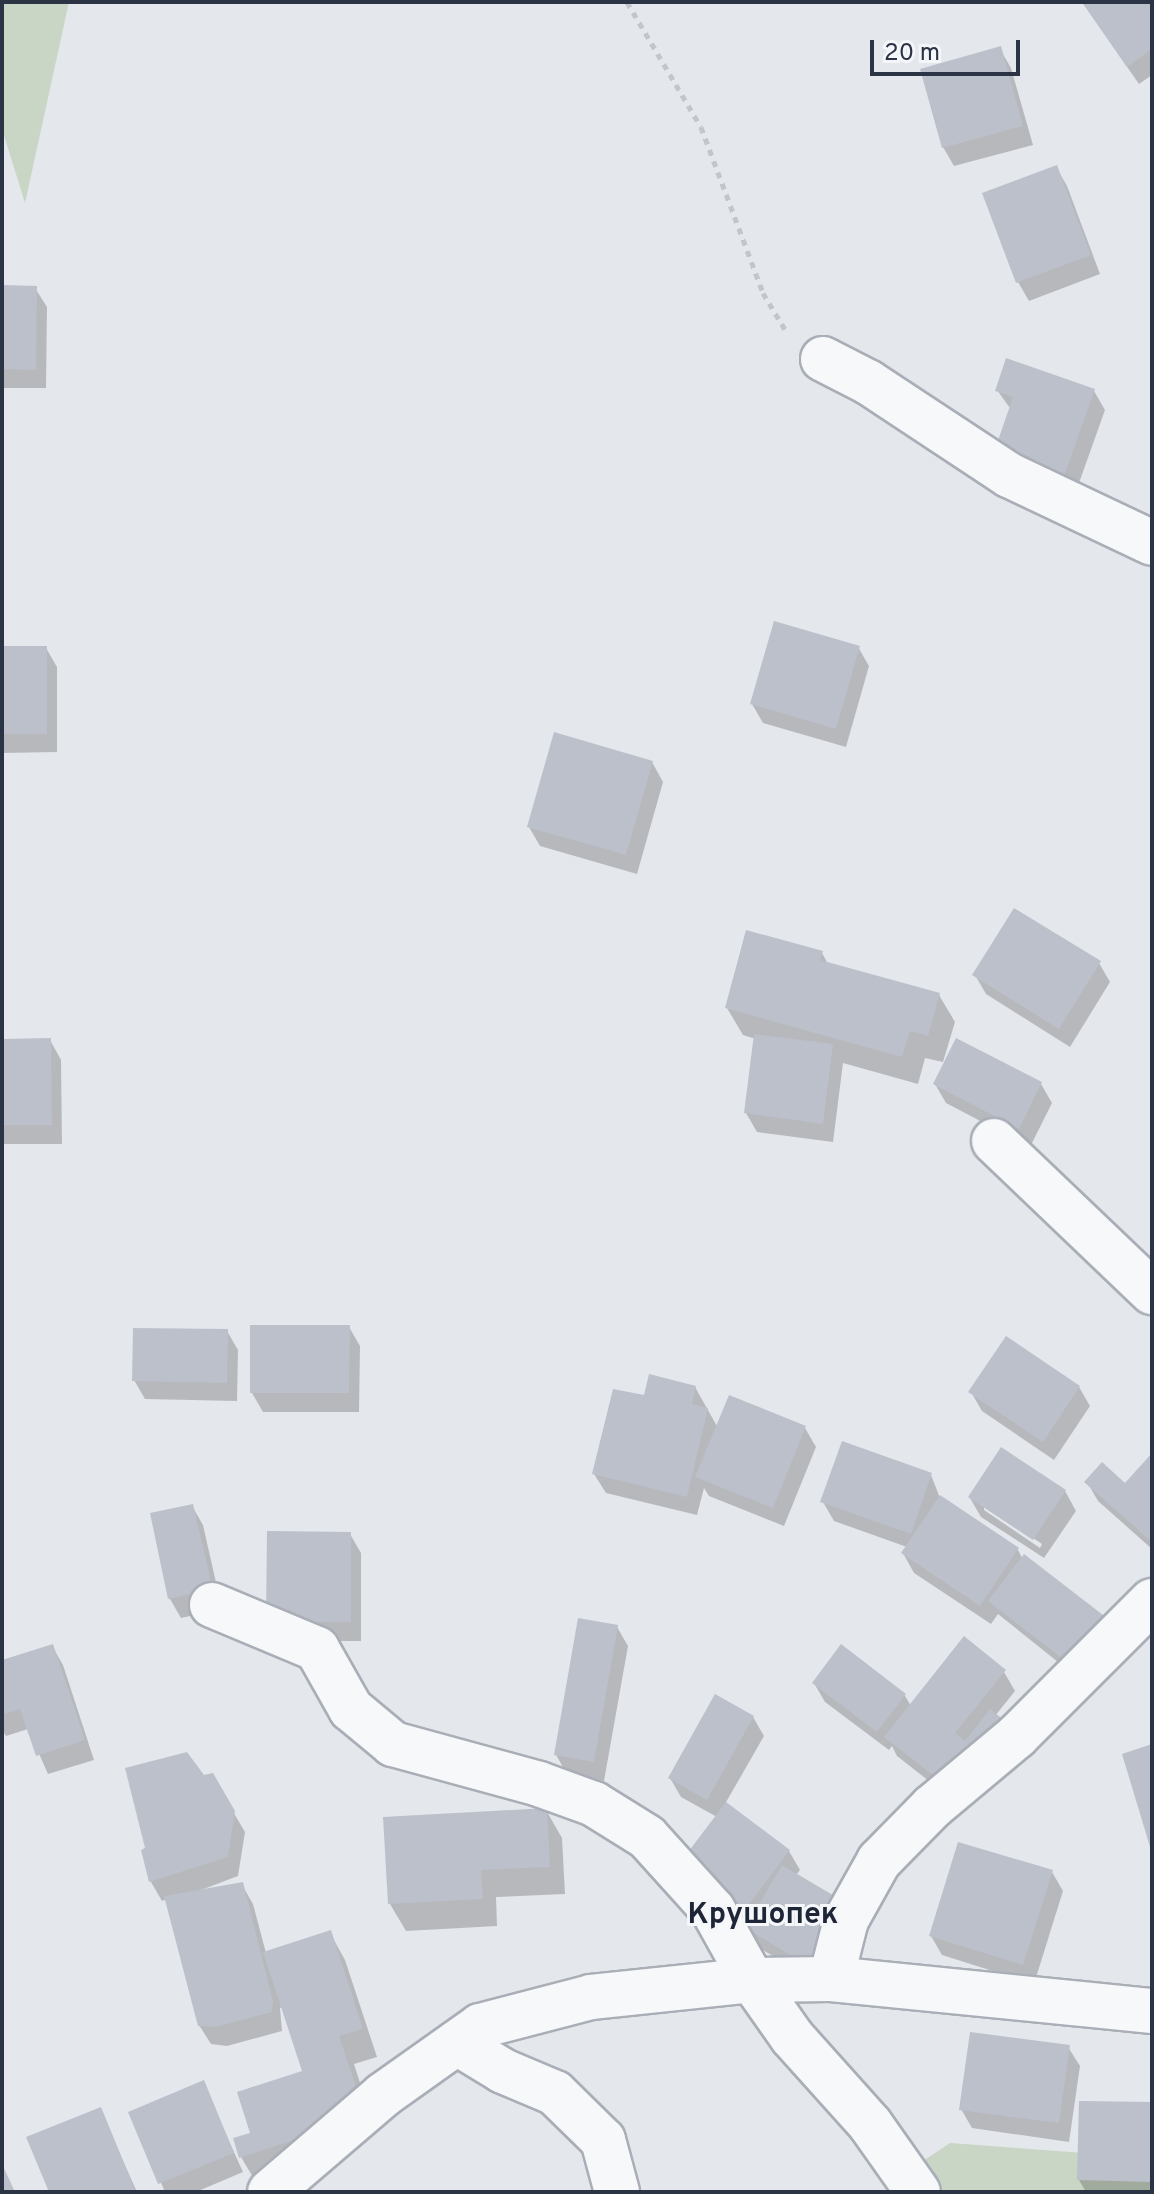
<!DOCTYPE html>
<html>
<head>
<meta charset="utf-8">
<style>
	body { margin:0 }
	#map { position:relative; width:1154px; height:2194px; overflow:hidden; background:#e4e7ec; font-family:Overpass,sans-serif }
	div>[style] { position:absolute }
	.green>* { inset:0; background:#c9d6c5 }
	.shadow>* { inset:0; background:#0003 }
	.building>* { inset:0; background:#bbc0ca }
	.path>* { height:5px; margin-top:-2.5px; transform-origin:0; background:repeating-linear-gradient(90deg,#c2c5cb 0 6px,transparent 0 12px) }
	.roads { filter:drop-shadow(2px 0 #a9aeb7) drop-shadow(-2px 0 #a9aeb7) drop-shadow(0 2px #a9aeb7) drop-shadow(0 -2px #a9aeb7) }
	.minor>* { height:44px; margin:-22px; padding:0 22px; transform-origin:22px; border-radius:22px; background:#f7f8fa }
	span { translate:-50% -50%; white-space:nowrap; text-align:center; line-height:1.15; -webkit-text-stroke:6px #f4f6f9; paint-order:stroke }
	.quarter-label { font-size:30px; color:#1d2536; font-weight:700 }
	.frame { position:absolute; inset:0; border:4px solid #2b3445; pointer-events:none }
	.scale { position:absolute; left:870px; top:40px; width:150px; height:36px; box-sizing:border-box; border:4px solid #2b3445; border-top:0; padding-left:10px; font-size:24px; line-height:28px; white-space:nowrap; color:#2b3445; -webkit-text-stroke:6px #f4f6f9; paint-order:stroke }
</style>
</head>
<body>
<div id="map">
	<div class="green">
		<div style="clip-path:polygon(2px 2px,69px 2px,25px 203px,2px 129px)"></div>
		<div style="clip-path:polygon(950px 2143px,1152px 2158px,1152px 2192px,928px 2192px,920px 2163px)"></div>
	</div>
	<div class="shadow">
		<div style="clip-path:polygon(1082px 2px,1152px 2px,1152px 75px,1139px 84px)"></div>
		<div style="clip-path:polygon(1000px 49px,1011px 68px,1033px 145px,954px 166px,943px 147px)"></div>
		<div style="clip-path:polygon(1056px 167px,1067px 186px,1100px 274px,1029px 301px,1018px 282px,985px 194px)"></div>
		<div style="clip-path:polygon(2px 287px,35px 288px,47px 307px,46px 388px,2px 388px)"></div>
		<div style="clip-path:polygon(997px 390px,1094px 391px,1105px 410px,1074px 497px)"></div>
		<div style="clip-path:polygon(858px 647px,869px 666px,846px 747px,763px 723px,752px 704px)"></div>
		<div style="clip-path:polygon(2px 648px,46px 648px,57px 667px,57px 752px,2px 753px)"></div>
		<div style="clip-path:polygon(652px 762px,663px 782px,637px 874px,540px 846px,529px 827px)"></div>
		<div style="clip-path:polygon(822px 953px,828px 964px,939px 995px,955px 1022px,943px 1062px,925px 1058px,918px 1084px,843px 1063px,833px 1142px,757px 1132px,746px 1113px,756px 1039px,743px 1035px,727px 1008px)"></div>
		<div style="clip-path:polygon(1099px 963px,1110px 982px,1070px 1047px,986px 994px,975px 975px)"></div>
		<div style="clip-path:polygon(50px 1040px,61px 1060px,62px 1144px,2px 1144px,2px 1041px)"></div>
		<div style="clip-path:polygon(935px 1084px,1041px 1084px,1052px 1103px,1030px 1147px,946px 1103px)"></div>
		<div style="clip-path:polygon(349px 1327px,360px 1346px,359px 1412px,263px 1412px,252px 1393px)"></div>
		<div style="clip-path:polygon(227px 1331px,238px 1350px,237px 1401px,145px 1399px,134px 1380px)"></div>
		<div style="clip-path:polygon(695px 1387px,718px 1428px,805px 1428px,816px 1447px,784px 1526px,709px 1496px,704px 1488px,697px 1515px,606px 1493px,594px 1474px,646px 1398px)"></div>
		<div style="clip-path:polygon(1079px 1387px,1090px 1406px,1054px 1460px,982px 1411px,971px 1392px)"></div>
		<div style="clip-path:polygon(1152px 1456px,1152px 1549px,1098px 1501px,1087px 1482px,1125px 1486px)"></div>
		<div style="clip-path:polygon(931px 1475px,940px 1498px,1018px 1550px,1088px 1686px,998px 1614px,991px 1624px,914px 1573px,903px 1553px,907px 1547px,834px 1521px,823px 1502px)"></div>
		<div style="clip-path:polygon(evenodd,1065px 1491px,1076px 1511px,1044px 1558px,981px 1517px,970px 1498px,1065px 1491px,984px 1505px,1042px 1544px,1040px 1548px,984px 1510px,984px 1505px)"></div>
		<div style="clip-path:polygon(192px 1506px,203px 1525px,222px 1609px,181px 1618px,170px 1599px,152px 1515px)"></div>
		<div style="clip-path:polygon(350px 1534px,361px 1553px,361px 1641px,279px 1641px)"></div>
		<div style="clip-path:polygon(617px 1627px,628px 1646px,604px 1781px,567px 1774px,556px 1755px)"></div>
		<div style="clip-path:polygon(52px 1646px,63px 1665px,94px 1760px,48px 1774px,28px 1729px,6px 1736px,2px 1730px,2px 1662px)"></div>
		<div style="clip-path:polygon(1004px 1672px,1015px 1691px,995px 1716px,962px 1807px,897px 1756px,892px 1746px,889px 1750px,825px 1702px,814px 1683px,905px 1696px,911px 1706px)"></div>
		<div style="clip-path:polygon(753px 1717px,764px 1736px,725px 1804px,789px 1851px,800px 1870px,796px 1875px,827px 1988px,758px 1947px,749px 1926px,692px 1884px,717px 1817px,681px 1797px,670px 1778px)"></div>
		<div style="clip-path:polygon(212px 1776px,245px 1832px,238px 1876px,193px 1893px,242px 1885px,253px 1904px,266px 1953px,330px 1933px,345px 1960px,377px 2057px,354px 2064px,375px 2130px,257px 2184px,241px 2157px,253px 2135px,305px 2072px,283px 2007px,280px 2008px,282px 2031px,227px 2046px,211px 2044px,199px 2025px,167px 1899px,162px 1901px,151px 1882px,143px 1851px,204px 1778px)"></div>
		<div style="clip-path:polygon(546px 1810px,562px 1838px,565px 1894px,496px 1897px,497px 1926px,406px 1931px,390px 1904px)"></div>
		<div style="clip-path:polygon(1052px 1872px,1063px 1891px,1034px 1984px,942px 1955px,931px 1936px)"></div>
		<div style="clip-path:polygon(1068px 2047px,1080px 2066px,1069px 2142px,972px 2128px,961px 2109px)"></div>
		<div style="clip-path:polygon(203px 2083px,243px 2172px,196px 2192px,165px 2192px,131px 2113px)"></div>
		<div style="clip-path:polygon(1152px 2104px,1152px 2192px,1086px 2192px,1079px 2180px)"></div>
		<div style="clip-path:polygon(100px 2110px,137px 2192px,51px 2192px)"></div>
	</div>
	<div class="building">
		<div style="clip-path:polygon(1082px 2px,1152px 2px,1152px 49px,1127px 67px)"></div>
		<div style="clip-path:polygon(1001px 46px,1023px 126px,942px 148px,920px 69px)"></div>
		<div style="clip-path:polygon(1057px 165px,1091px 255px,1016px 283px,982px 193px)"></div>
		<div style="clip-path:polygon(2px 285px,37px 286px,36px 370px,2px 369px)"></div>
		<div style="clip-path:polygon(1006px 358px,1095px 389px,1063px 479px,993px 455px,1013px 397px,995px 391px)"></div>
		<div style="clip-path:polygon(774px 621px,860px 646px,836px 729px,750px 704px)"></div>
		<div style="clip-path:polygon(2px 646px,47px 646px,47px 734px,2px 734px)"></div>
		<div style="clip-path:polygon(554px 732px,653px 761px,626px 855px,527px 827px)"></div>
		<div style="clip-path:polygon(1014px 908px,1101px 961px,1059px 1029px,972px 975px)"></div>
		<div style="clip-path:polygon(746px 930px,823px 951px,820px 960px,940px 993px,928px 1036px,910px 1031px,902px 1057px,725px 1008px)"></div>
		<div style="clip-path:polygon(754px 1034px,833px 1044px,823px 1124px,744px 1113px)"></div>
		<div style="clip-path:polygon(51px 1038px,52px 1125px,2px 1125px,2px 1039px)"></div>
		<div style="clip-path:polygon(956px 1038px,1042px 1082px,1019px 1129px,933px 1084px)"></div>
		<div style="clip-path:polygon(250px 1325px,350px 1325px,349px 1393px,250px 1393px)"></div>
		<div style="clip-path:polygon(133px 1328px,228px 1329px,227px 1383px,132px 1381px)"></div>
		<div style="clip-path:polygon(1006px 1336px,1080px 1386px,1043px 1442px,968px 1392px)"></div>
		<div style="clip-path:polygon(649px 1374px,696px 1386px,692px 1404px,708px 1408px,687px 1497px,592px 1474px,613px 1389px,644px 1395px)"></div>
		<div style="clip-path:polygon(729px 1395px,806px 1426px,773px 1508px,695px 1477px)"></div>
		<div style="clip-path:polygon(842px 1441px,932px 1473px,911px 1534px,820px 1502px)"></div>
		<div style="clip-path:polygon(1001px 1447px,1066px 1490px,1033px 1540px,968px 1497px)"></div>
		<div style="clip-path:polygon(1152px 1453px,1152px 1542px,1084px 1482px,1102px 1462px,1125px 1483px)"></div>
		<div style="clip-path:polygon(940px 1495px,1019px 1548px,980px 1606px,901px 1553px)"></div>
		<div style="clip-path:polygon(193px 1504px,213px 1590px,168px 1599px,150px 1513px)"></div>
		<div style="clip-path:polygon(267px 1531px,351px 1532px,351px 1622px,266px 1622px)"></div>
		<div style="clip-path:polygon(1024px 1554px,1112px 1622px,1076px 1669px,988px 1601px)"></div>
		<div style="clip-path:polygon(578px 1618px,618px 1625px,594px 1762px,554px 1755px)"></div>
		<div style="clip-path:polygon(964px 1636px,1006px 1670px,955px 1733px,965px 1741px,990px 1709px,1005px 1721px,951px 1789px,884px 1737px)"></div>
		<div style="clip-path:polygon(53px 1644px,85px 1740px,36px 1756px,20px 1709px,2px 1715px,2px 1660px)"></div>
		<div style="clip-path:polygon(841px 1644px,906px 1694px,877px 1732px,812px 1683px)"></div>
		<div style="clip-path:polygon(715px 1694px,754px 1716px,707px 1800px,668px 1778px)"></div>
		<div style="clip-path:polygon(1152px 1744px,1152px 1850px,1151px 1850px,1122px 1754px)"></div>
		<div style="clip-path:polygon(187px 1752px,204px 1775px,213px 1773px,235px 1811px,228px 1857px,149px 1882px,141px 1850px,145px 1848px,125px 1768px)"></div>
		<div style="clip-path:polygon(726px 1802px,790px 1850px,743px 1912px,679px 1864px)"></div>
		<div style="clip-path:polygon(547px 1808px,550px 1867px,481px 1870px,483px 1899px,388px 1904px,383px 1817px)"></div>
		<div style="clip-path:polygon(958px 1842px,1053px 1870px,1023px 1965px,929px 1936px)"></div>
		<div style="clip-path:polygon(782px 1865px,853px 1907px,816px 1970px,745px 1928px)"></div>
		<div style="clip-path:polygon(243px 1882px,273px 2001px,272px 2012px,215px 2027px,198px 2026px,164px 1896px)"></div>
		<div style="clip-path:polygon(331px 1930px,363px 2029px,339px 2036px,361px 2102px,322px 2131px,239px 2158px,233px 2138px,250px 2133px,237px 2092px,302px 2071px,263px 1952px)"></div>
		<div style="clip-path:polygon(970px 2032px,1070px 2045px,1059px 2123px,959px 2110px)"></div>
		<div style="clip-path:polygon(204px 2080px,234px 2153px,158px 2184px,128px 2112px)"></div>
		<div style="clip-path:polygon(1079px 2101px,1152px 2102px,1152px 2182px,1077px 2180px)"></div>
		<div style="clip-path:polygon(101px 2107px,136px 2192px,49px 2192px,26px 2137px)"></div>
		<div style="clip-path:polygon(2px 2164px,15px 2192px,2px 2192px)"></div>
	</div>
	<div class="path">
		<div style="left:627px;top:2px;width:145px;rotate:59.4deg"></div>
		<div style="left:701px;top:127px;width:177px;rotate:69.5deg"></div>
		<div style="left:763px;top:293px;width:44px;rotate:58.8deg"></div>
	</div>
	<div class="roads">
		<div class="minor">
			<div style="left:823px;top:359px;width:51px;rotate:27.1deg"></div>
			<div style="left:868px;top:382px;width:169px;rotate:33.4deg"></div>
			<div style="left:1009px;top:475px;width:158px;rotate:25.4deg"></div>
			<div style="left:994px;top:1141px;width:219px;rotate:43.7deg"></div>
			<div style="left:212px;top:1605px;width:114px;rotate:22.7deg"></div>
			<div style="left:317px;top:1649px;width:69px;rotate:60.5deg"></div>
			<div style="left:351px;top:1709px;width:55px;rotate:39.8deg"></div>
			<div style="left:393px;top:1744px;width:151px;rotate:15.3deg"></div>
			<div style="left:539px;top:1784px;width:59px;rotate:20deg"></div>
			<div style="left:594px;top:1804px;width:62px;rotate:31.9deg"></div>
			<div style="left:647px;top:1837px;width:98px;rotate:47.9deg"></div>
			<div style="left:713px;top:1910px;width:80px;rotate:60.9deg"></div>
			<div style="left:752px;top:1980px;width:70px;rotate:54.9deg"></div>
			<div style="left:792px;top:2037px;width:117px;rotate:48.1deg"></div>
			<div style="left:870px;top:2124px;width:83px;rotate:54.8deg"></div>
			<div style="left:831px;top:1979px;width:61px;rotate:-75.7deg"></div>
			<div style="left:846px;top:1920px;width:68px;rotate:-60.8deg"></div>
			<div style="left:879px;top:1861px;width:76px;rotate:-45.5deg"></div>
			<div style="left:932px;top:1807px;width:111px;rotate:-39.9deg"></div>
			<div style="left:1017px;top:1736px;width:191px;rotate:-45deg"></div>
			<div style="left:457px;top:2043px;width:54px;rotate:31.3deg"></div>
			<div style="left:503px;top:2071px;width:56px;rotate:22.9deg"></div>
			<div style="left:555px;top:2093px;width:67px;rotate:44.4deg"></div>
			<div style="left:603px;top:2140px;width:54px;rotate:74.9deg"></div>
			<div style="left:270px;top:2192px;width:149px;rotate:-40.6deg"></div>
			<div style="left:383px;top:2095px;width:119px;rotate:-35.4deg"></div>
			<div style="left:480px;top:2026px;width:115px;rotate:-14.6deg"></div>
			<div style="left:591px;top:1997px;width:162px;rotate:-6deg"></div>
			<div style="left:752px;top:1980px;width:79px;rotate:-0.7deg"></div>
			<div style="left:831px;top:1979px;width:323px;rotate:5.7deg"></div>
		</div>
	</div>
	<div class="quarter-label">
		<span style="left:763px;top:1916px">Крушопек</span>
	</div>
	<div class="frame"></div>
	<div class="scale">20 m</div>
</div>
</body>
</html>
